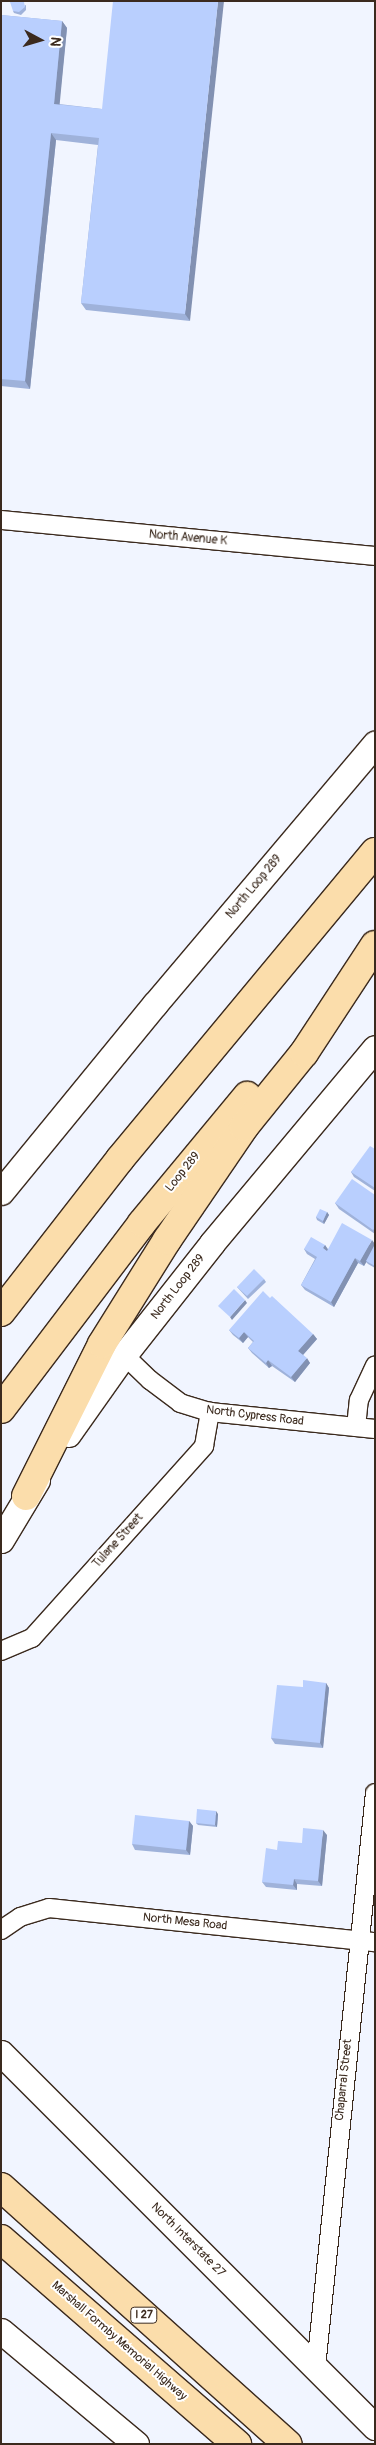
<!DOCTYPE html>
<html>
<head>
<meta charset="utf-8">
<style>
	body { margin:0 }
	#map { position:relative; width:376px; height:2445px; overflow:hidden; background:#f1f5ff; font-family:Pangolin,sans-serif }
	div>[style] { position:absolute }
	.roads { filter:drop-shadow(1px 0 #3b2a1e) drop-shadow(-1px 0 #3b2a1e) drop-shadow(0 1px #3b2a1e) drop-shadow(0 -1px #3b2a1e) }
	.minor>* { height:18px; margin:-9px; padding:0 9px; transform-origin:9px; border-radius:9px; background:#fff }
	.secondary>* { height:25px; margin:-12.5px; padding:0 12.5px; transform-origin:12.5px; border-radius:12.5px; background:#fff }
	.motorway>* { height:28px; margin:-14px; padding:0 14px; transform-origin:14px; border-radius:14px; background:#fbddab }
	.wall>* { inset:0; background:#9fb2da }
	.shaded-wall>* { inset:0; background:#8291b2 }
	.building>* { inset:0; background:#b9cffe }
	span { translate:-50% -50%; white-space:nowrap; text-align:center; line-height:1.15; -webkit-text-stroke:4px #fff; paint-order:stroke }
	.shield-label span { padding:1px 4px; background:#fff; border:1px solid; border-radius:4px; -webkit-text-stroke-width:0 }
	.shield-label { font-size:11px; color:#3b2a1e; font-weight:700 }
	.street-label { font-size:12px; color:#3b2a1e }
	.frame { position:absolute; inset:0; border:2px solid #3b2a1e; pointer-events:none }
	.north { position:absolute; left:15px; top:15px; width:50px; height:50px; -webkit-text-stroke:4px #fff; paint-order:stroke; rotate:96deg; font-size:14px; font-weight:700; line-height:20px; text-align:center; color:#3b2a1e }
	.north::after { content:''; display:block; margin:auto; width:18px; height:22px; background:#3b2a1e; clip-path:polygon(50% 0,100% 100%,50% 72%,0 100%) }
</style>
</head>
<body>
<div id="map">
	<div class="roads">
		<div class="minor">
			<div style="left:1px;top:520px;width:376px;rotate:5.5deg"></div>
			<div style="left:124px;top:1355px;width:36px;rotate:44deg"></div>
			<div style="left:150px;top:1380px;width:38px;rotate:37deg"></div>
			<div style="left:180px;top:1403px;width:31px;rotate:17deg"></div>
			<div style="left:210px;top:1412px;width:166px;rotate:5.9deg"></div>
			<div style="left:356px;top:1427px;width:27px;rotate:-84deg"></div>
			<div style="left:359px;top:1400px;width:38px;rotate:-65deg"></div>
			<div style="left:1px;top:1651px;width:34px;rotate:-23deg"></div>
			<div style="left:32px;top:1638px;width:258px;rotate:-48.1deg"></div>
			<div style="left:204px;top:1446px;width:35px;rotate:-80deg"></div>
			<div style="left:1px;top:1930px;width:23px;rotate:-34deg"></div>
			<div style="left:20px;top:1917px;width:30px;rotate:-17deg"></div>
			<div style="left:49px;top:1908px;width:328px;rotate:6deg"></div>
			<div style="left:316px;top:2367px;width:577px;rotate:-84.13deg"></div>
		</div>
		<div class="secondary">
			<div style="left:1px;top:1192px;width:243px;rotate:-50.7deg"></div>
			<div style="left:155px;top:1004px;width:341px;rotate:-49.8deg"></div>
			<div style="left:68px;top:1434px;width:97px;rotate:-54.7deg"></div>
			<div style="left:124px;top:1355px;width:142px;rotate:-51.8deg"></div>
			<div style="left:212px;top:1243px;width:254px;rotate:-50.1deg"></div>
			<div style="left:1px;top:1540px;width:70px;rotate:-59deg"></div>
			<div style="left:1px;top:2053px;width:529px;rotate:45deg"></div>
			<div style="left:1px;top:2331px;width:176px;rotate:39.9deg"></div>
		</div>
		<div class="motorway">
			<div style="left:1px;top:1312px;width:194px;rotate:-52.1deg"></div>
			<div style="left:120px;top:1159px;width:399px;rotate:-50.3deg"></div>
			<div style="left:1px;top:1409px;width:233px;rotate:-52.8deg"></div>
			<div style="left:142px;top:1223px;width:165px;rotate:-50.4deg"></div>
			<div style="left:26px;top:1496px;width:170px;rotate:-63.4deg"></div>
			<div style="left:102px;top:1344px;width:123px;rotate:-58deg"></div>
			<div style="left:167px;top:1240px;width:137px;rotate:-55.7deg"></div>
			<div style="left:244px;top:1127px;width:95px;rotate:-51deg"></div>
			<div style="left:304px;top:1053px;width:129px;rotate:-56.7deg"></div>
			<div style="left:1px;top:2187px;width:385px;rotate:41.9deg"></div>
			<div style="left:1px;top:2239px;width:313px;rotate:41deg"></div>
		</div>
	</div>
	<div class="wall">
		<div style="clip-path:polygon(26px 5px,26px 10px,21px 15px,14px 13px,13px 11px)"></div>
		<div style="clip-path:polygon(1px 15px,62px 21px,67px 28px,59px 104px,102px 109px,190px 321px,86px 310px,81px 303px,98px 145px,56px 140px,30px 389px,1px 386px)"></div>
		<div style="clip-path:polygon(375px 1149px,375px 1191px,354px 1177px,351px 1172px)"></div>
		<div style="clip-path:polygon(375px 1195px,375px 1234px,339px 1209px,335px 1203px)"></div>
		<div style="clip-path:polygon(327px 1212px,329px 1215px,324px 1224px,317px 1220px,316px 1217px)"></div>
		<div style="clip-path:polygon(375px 1244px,375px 1268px,368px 1264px,366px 1262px,364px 1266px,358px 1263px,334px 1307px,305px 1290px,301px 1285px,315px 1259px,307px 1254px,304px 1249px,325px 1245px,328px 1249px)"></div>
		<div style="clip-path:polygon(264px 1279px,266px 1282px,248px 1299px,237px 1287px)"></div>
		<div style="clip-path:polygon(229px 1330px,313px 1334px,317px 1339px,303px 1355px,310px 1363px,295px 1382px,272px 1366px,269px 1368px,252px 1353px,248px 1348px,253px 1342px,248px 1337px,243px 1343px,233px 1335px)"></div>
		<div style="clip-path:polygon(326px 1683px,329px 1688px,323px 1748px,275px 1744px,271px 1738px,303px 1687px)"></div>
		<div style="clip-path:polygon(218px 1814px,217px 1827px,198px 1825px,196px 1823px)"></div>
		<div style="clip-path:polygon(189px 1821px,193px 1826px,190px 1855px,135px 1850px,132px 1844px)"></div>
		<div style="clip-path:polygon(327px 1835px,322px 1886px,297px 1884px,297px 1890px,266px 1887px,262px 1882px,277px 1850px,302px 1843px)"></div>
	</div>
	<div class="shaded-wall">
		<div style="clip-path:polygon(218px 1px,224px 1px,190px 321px,185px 314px)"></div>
		<div style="clip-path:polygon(62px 21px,67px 28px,59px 111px,54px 104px)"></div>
		<div style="clip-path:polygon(51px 133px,56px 140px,30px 389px,25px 381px)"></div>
		<div style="clip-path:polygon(327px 1212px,329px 1215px,324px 1224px,323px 1221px)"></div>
		<div style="clip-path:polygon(372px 1240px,375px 1244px,375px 1247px,364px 1266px,360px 1261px)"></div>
		<div style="clip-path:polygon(325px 1245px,328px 1250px,327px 1253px,323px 1248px)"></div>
		<div style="clip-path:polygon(355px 1258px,358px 1263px,334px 1307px,331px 1302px)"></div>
		<div style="clip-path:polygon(245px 1300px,247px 1303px,232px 1320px,230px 1317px)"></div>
		<div style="clip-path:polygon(244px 1332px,248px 1337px,243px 1343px,239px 1338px)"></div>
		<div style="clip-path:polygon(313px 1334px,317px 1339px,302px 1356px,298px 1351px)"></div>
		<div style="clip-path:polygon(307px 1358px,310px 1363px,295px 1382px,291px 1377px)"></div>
		<div style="clip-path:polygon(268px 1360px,272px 1366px,269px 1368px,266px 1363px)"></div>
		<div style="clip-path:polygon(326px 1683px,329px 1688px,323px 1748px,320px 1743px)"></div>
		<div style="clip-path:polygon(216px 1811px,218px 1814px,217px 1827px,215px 1825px)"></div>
		<div style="clip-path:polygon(189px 1821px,193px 1826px,190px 1855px,186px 1850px)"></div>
		<div style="clip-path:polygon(323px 1830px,327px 1835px,322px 1886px,318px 1881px)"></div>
		<div style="clip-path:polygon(294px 1879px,297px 1884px,297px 1890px,293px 1885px)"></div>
	</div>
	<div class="building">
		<div style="clip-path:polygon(11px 1px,23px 1px,24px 2px,25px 7px,19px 12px,13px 11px,10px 2px)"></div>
		<div style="clip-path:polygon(113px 1px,218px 1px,185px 314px,81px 303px,99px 138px,51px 133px,25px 381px,1px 379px,1px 15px,62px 21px,54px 104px,102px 109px)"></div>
		<div style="clip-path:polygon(370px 1146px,375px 1149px,375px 1188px,351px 1172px)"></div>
		<div style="clip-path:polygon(352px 1179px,375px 1195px,375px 1228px,373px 1230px,335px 1203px)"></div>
		<div style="clip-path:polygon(320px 1209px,327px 1212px,323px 1221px,316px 1217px)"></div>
		<div style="clip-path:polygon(342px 1223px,372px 1240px,360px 1261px,355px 1258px,331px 1302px,301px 1285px,317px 1257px,304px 1249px,311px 1237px,325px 1245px,323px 1248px,327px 1251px)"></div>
		<div style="clip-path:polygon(374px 1246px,375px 1247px,375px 1266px,366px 1261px)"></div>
		<div style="clip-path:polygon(254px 1269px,264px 1279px,247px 1296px,237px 1287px)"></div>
		<div style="clip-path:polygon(234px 1289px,245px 1300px,230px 1317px,218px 1306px)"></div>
		<div style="clip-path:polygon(263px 1291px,270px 1298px,272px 1296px,313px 1334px,298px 1351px,307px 1358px,291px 1377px,268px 1360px,266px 1363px,248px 1348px,254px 1341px,244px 1332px,239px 1338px,229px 1330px)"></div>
		<div style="clip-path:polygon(303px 1680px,326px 1683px,320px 1743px,271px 1738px,277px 1685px,303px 1687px)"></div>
		<div style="clip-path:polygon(197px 1809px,216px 1811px,215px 1825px,196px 1823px)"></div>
		<div style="clip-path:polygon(135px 1815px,189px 1821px,186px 1850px,132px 1844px)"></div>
		<div style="clip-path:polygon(303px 1828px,323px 1830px,318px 1881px,294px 1879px,293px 1885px,262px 1882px,266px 1848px,277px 1850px,278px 1841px,302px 1843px)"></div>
	</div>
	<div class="shield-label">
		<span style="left:144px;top:2315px">I 27</span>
	</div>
	<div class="street-label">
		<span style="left:188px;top:538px;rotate:5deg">North Avenue K</span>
		<span style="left:254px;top:887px;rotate:-50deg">North Loop 289</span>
		<span style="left:183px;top:1172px;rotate:-51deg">Loop 289</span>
		<span style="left:178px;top:1287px;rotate:-52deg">North Loop 289</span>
		<span style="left:255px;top:1416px;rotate:7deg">North Cypress Road</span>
		<span style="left:118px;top:1541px;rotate:-48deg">Tulane Street</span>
		<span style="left:185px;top:1922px;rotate:6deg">North Mesa Road</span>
		<span style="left:344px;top:2080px;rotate:-84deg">Chaparral Street</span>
		<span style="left:188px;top:2240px;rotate:45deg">North Interstate 27</span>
		<span style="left:119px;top:2341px;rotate:41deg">Marshall Formby Memorial Highway</span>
	</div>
	<div class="frame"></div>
	<div class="north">N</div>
</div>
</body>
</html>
